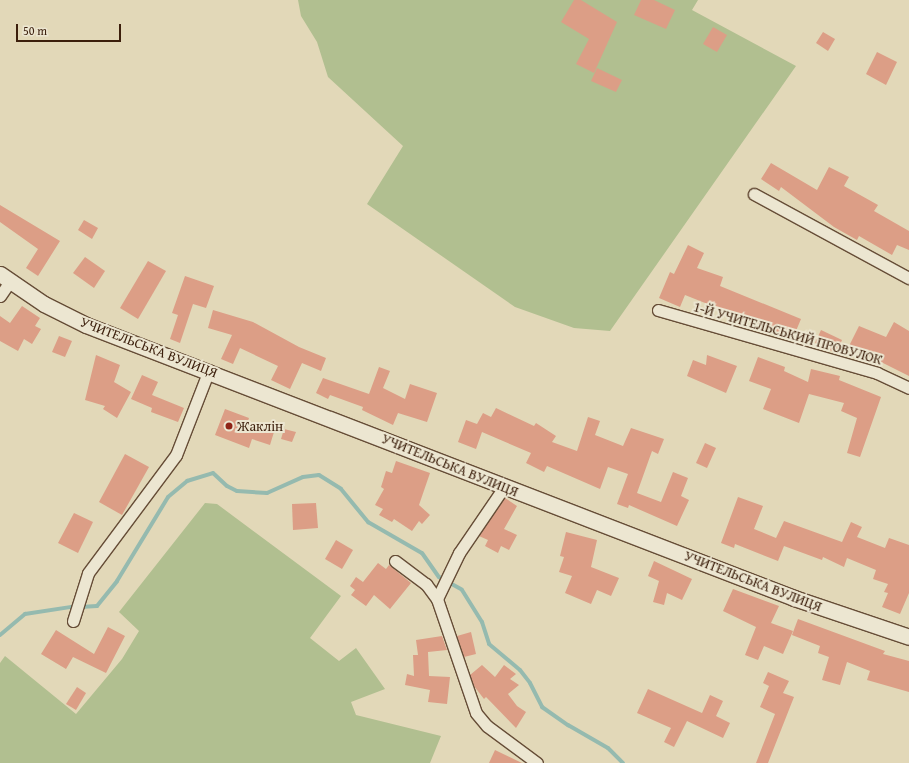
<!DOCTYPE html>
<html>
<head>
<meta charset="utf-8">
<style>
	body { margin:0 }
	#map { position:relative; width:909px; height:763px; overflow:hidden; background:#e2d8b8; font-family:"Gentium Book Plus",serif }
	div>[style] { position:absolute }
	.green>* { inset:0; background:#b1bf90 }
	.stream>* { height:4px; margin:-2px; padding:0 2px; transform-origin:2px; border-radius:2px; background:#95baaf }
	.building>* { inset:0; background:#dc9e86 }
	.roads { filter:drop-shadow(1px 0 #664d37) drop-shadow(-1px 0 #664d37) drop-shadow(0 1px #664d37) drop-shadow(0 -1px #664d37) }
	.minor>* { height:11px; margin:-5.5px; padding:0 5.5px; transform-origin:5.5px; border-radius:5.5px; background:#ece6d1 }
	.secondary>* { height:15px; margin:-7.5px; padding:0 7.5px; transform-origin:7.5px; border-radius:7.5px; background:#ece6d1 }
	.dots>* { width:11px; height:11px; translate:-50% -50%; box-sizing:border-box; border:2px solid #ece6d1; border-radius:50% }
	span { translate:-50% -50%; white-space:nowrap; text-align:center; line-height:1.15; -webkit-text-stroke:4px #ece6d1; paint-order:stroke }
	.street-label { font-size:14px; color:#3c1f0c }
	.poi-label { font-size:14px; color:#3c1f0c }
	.left { translate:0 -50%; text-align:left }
	.scale { position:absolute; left:16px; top:24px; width:105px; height:18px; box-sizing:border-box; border:2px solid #3c1f0c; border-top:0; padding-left:5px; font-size:12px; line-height:14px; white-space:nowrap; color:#3c1f0c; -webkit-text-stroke:3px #ece6d1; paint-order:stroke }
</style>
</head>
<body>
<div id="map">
	<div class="green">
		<div style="clip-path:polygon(298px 0,698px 0,692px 10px,796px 66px,610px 331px,574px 328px,515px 307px,367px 204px,403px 146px,328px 77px,317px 42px,301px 16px)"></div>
		<div style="clip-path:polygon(205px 503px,217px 504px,341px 596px,310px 638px,339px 661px,356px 648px,385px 689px,351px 702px,356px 715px,441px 736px,430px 763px,0 763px,0 663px,5px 656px,76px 714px,122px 659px,139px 631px,119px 612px)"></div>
	</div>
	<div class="stream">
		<div style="left:80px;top:607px;width:17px;rotate:-3deg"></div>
		<div style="left:97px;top:606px;width:32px;rotate:-51deg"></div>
		<div style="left:117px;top:581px;width:98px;rotate:-58.7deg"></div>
		<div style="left:168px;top:497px;width:25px;rotate:-40deg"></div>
		<div style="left:187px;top:481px;width:27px;rotate:-17deg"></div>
		<div style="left:213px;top:473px;width:19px;rotate:43deg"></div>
		<div style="left:227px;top:486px;width:11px;rotate:27deg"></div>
		<div style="left:237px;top:491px;width:30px;rotate:4deg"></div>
		<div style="left:267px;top:493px;width:39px;rotate:-24deg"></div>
		<div style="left:303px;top:477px;width:16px;rotate:-7deg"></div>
		<div style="left:319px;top:475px;width:26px;rotate:32deg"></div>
		<div style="left:341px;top:489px;width:43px;rotate:50.7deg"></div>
		<div style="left:368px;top:522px;width:62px;rotate:29.9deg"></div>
		<div style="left:422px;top:553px;width:29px;rotate:55deg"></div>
		<div style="left:439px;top:577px;width:26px;rotate:29deg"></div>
		<div style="left:462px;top:590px;width:38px;rotate:58deg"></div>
		<div style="left:482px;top:622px;width:23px;rotate:72deg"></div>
		<div style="left:489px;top:644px;width:40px;rotate:40deg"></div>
		<div style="left:520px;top:670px;width:16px;rotate:52deg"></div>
		<div style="left:530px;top:683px;width:27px;rotate:63deg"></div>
		<div style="left:542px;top:707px;width:32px;rotate:35deg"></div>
		<div style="left:568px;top:725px;width:46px;rotate:29.9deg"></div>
		<div style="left:608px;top:748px;width:21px;rotate:45deg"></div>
		<div style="left:0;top:635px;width:33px;rotate:-40deg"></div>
		<div style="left:25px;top:614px;width:47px;rotate:-8.7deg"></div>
	</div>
	<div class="building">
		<div style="clip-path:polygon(574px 0,581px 0,617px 22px,594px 73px,576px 64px,589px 39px,561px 22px)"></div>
		<div style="clip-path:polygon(641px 0,654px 0,675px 10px,666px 29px,634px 15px)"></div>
		<div style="clip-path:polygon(713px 27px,727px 35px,717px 52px,703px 44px)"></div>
		<div style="clip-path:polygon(823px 32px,835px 39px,828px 51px,816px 43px)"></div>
		<div style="clip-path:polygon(877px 52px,897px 62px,886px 85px,866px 74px)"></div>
		<div style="clip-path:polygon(597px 68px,622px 80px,616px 92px,591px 81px)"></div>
		<div style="clip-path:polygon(771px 163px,817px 190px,829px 167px,849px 177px,844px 186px,878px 205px,874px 211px,909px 231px,909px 250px,897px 245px,892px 255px,859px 236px,857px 240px,834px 227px,781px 187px,779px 191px,761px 179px)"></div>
		<div style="clip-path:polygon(0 205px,60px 241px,38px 276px,26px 268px,38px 249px,0 222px)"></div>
		<div style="clip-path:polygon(84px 220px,98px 228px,92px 239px,78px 230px)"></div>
		<div style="clip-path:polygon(688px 245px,704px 253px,697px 268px,723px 277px,720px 286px,801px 319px,793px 338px,685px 295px,680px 307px,659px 298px,670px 272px,674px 274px)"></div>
		<div style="clip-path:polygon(85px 257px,105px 271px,94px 288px,73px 273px)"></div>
		<div style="clip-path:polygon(148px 261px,166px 271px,138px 319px,120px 308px)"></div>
		<div style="clip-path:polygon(185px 276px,214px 286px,206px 308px,193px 304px,180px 343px,170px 339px,178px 315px,172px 313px)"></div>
		<div style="clip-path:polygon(22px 306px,40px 318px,35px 326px,41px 329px,32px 344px,24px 339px,18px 351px,0 341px,0 316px,10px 323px)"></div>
		<div style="clip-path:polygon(213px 310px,253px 322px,299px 347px,326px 358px,321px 371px,302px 363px,290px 389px,271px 380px,278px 366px,240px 348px,233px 364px,221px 359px,232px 335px,208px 328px)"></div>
		<div style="clip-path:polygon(894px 322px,909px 331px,909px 376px,849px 346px,859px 326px,886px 337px)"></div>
		<div style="clip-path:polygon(821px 330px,842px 340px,836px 353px,815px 343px)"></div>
		<div style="clip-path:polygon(59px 336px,72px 341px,65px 357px,52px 352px)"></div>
		<div style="clip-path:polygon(96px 355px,120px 365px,114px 382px,131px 392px,117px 418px,103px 409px,105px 406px,85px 400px)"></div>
		<div style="clip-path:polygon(707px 355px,737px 366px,726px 393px,687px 376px,693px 360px,706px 365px)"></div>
		<div style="clip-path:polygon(758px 357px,785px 367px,784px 371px,808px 382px,811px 369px,840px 376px,839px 380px,881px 397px,860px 457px,847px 453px,857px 418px,841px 411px,844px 403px,809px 394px,799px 423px,763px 409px,771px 389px,749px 381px)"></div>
		<div style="clip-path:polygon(379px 367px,390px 371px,383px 388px,405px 399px,410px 384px,437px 393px,427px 422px,398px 413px,393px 425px,362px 410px,363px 407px,330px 395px,328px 399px,316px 393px,323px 378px,369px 394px)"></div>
		<div style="clip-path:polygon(142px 375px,158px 382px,152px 395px,184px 408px,178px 422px,151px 412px,152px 408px,131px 399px)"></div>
		<div style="clip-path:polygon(496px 408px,534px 426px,536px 423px,556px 436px,552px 442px,577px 451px,588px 417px,600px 421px,595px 435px,623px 446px,631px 428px,664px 439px,658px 454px,652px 451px,637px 493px,661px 502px,673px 472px,688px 478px,681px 496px,689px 500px,677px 526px,629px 505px,628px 508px,617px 504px,628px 474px,608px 467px,600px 489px,547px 466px,544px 472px,526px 463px,531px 453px,482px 432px,476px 449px,458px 442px,466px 420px,477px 424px,483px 413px,491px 417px)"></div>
		<div style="clip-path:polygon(225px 409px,249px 418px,247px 424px,274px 432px,270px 445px,252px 439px,249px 448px,215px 435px)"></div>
		<div style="clip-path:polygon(284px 429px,296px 432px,292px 442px,281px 439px)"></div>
		<div style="clip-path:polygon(705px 443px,716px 448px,707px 468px,696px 463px)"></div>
		<div style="clip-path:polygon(125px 454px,149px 467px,122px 515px,99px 502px)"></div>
		<div style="clip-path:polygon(396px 461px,430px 473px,419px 505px,430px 515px,422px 524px,419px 521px,412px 531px,394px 519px,392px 522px,379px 515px,383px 509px,375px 505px,384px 489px,381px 487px,386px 471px,392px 473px)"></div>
		<div style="clip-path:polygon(738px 497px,763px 506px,754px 529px,776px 538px,784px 521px,842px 542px,851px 522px,862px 527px,857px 537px,885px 548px,889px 538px,909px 545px,909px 593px,900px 614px,882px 607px,888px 593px,884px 592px,888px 584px,873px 579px,876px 570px,847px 558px,844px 567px,823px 557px,822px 560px,784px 546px,778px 561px,735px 544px,734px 548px,721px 543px)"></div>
		<div style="clip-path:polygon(505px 498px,517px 506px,504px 529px,517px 535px,509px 550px,501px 546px,498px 553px,485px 546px,488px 540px,479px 536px)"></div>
		<div style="clip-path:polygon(316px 503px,318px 528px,293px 530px,292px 504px)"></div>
		<div style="clip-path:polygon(74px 513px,93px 522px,78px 553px,58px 543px)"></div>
		<div style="clip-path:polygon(566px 532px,597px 540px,591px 567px,619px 578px,611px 596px,597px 590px,591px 604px,565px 593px,572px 576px,559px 572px,564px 557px,560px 556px)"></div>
		<div style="clip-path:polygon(336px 540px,353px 550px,342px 569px,325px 559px)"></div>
		<div style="clip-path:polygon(654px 561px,692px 579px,682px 600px,667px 593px,664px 605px,653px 602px,659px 581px,648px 576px)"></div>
		<div style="clip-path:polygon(378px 563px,386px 569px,389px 565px,411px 583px,390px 609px,374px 595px,366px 606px,351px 595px,355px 590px,350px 586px,356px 577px,363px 582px)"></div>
		<div style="clip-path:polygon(733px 589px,779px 606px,771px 623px,793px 631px,783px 654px,764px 646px,758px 660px,745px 655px,756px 627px,723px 611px)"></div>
		<div style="clip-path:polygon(798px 619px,885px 651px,883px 654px,909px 661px,909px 692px,867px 680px,870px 671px,847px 662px,840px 685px,822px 680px,829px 657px,818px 653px,820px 646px,792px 635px)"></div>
		<div style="clip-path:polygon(108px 627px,125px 636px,106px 673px,73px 657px,66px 669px,41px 654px,56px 630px,94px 654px)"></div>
		<div style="clip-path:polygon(471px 632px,476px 654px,464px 657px,457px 636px)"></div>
		<div style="clip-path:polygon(442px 636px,447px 650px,428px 652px,429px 676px,450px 677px,447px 704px,428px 702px,430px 690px,405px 685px,407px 674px,414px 676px,413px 655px,418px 655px,416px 640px)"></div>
		<div style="clip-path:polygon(482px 665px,495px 677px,504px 665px,516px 674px,510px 679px,519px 685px,508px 694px,517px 706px,526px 712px,516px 728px,486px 697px,484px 699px,474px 686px,470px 675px)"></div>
		<div style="clip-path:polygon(768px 672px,789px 681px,783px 693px,794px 697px,768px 763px,756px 763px,775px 714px,760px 707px,769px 686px,763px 683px)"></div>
		<div style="clip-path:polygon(77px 687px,86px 693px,76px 710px,66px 704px)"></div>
		<div style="clip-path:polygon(648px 689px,702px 713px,710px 695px,723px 701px,716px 716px,730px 723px,723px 738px,687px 721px,674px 747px,664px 742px,671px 728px,637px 713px)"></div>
		<div style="clip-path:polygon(495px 750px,522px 763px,489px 763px)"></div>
	</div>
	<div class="roads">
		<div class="minor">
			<div style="left:754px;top:194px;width:176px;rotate:28.5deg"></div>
			<div style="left:0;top:296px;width:18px;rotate:-56deg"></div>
			<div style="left:658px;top:310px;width:228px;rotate:16deg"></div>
			<div style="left:877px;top:373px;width:35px;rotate:25deg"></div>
			<div style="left:504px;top:487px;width:80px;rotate:124.3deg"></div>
			<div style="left:459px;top:553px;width:51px;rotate:115.6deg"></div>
			<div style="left:437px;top:599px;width:120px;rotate:71.1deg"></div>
			<div style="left:476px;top:713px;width:17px;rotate:50deg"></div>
			<div style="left:487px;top:726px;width:62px;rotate:36.5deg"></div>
			<div style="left:395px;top:561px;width:39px;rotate:37deg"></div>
			<div style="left:426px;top:584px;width:19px;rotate:54deg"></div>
			<div style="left:73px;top:621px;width:50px;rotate:-72.6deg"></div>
			<div style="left:88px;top:573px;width:147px;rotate:-53.3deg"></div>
			<div style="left:176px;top:455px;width:91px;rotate:-68.8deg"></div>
		</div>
		<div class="secondary">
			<div style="left:0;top:274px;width:53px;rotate:34.3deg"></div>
			<div style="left:44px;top:304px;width:47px;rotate:26.6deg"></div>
			<div style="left:86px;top:325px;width:759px;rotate:21.09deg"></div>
			<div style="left:794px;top:598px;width:121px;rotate:18.7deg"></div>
		</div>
	</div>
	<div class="dots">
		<div style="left:229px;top:426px;background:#8f2418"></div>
	</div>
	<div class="street-label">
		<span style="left:788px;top:333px;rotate:16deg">1-Й УЧИТЕЛЬСЬКИЙ ПРОВУЛОК</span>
		<span style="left:149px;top:347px;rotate:21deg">УЧИТЕЛЬСЬКА ВУЛИЦЯ</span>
		<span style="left:450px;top:465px;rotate:22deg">УЧИТЕЛЬСЬКА ВУЛИЦЯ</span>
		<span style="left:753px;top:581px;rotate:21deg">УЧИТЕЛЬСЬКА ВУЛИЦЯ</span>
	</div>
	<div class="poi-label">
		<span class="left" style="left:237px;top:426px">Жаклін</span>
	</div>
	<div class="scale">50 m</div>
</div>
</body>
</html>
